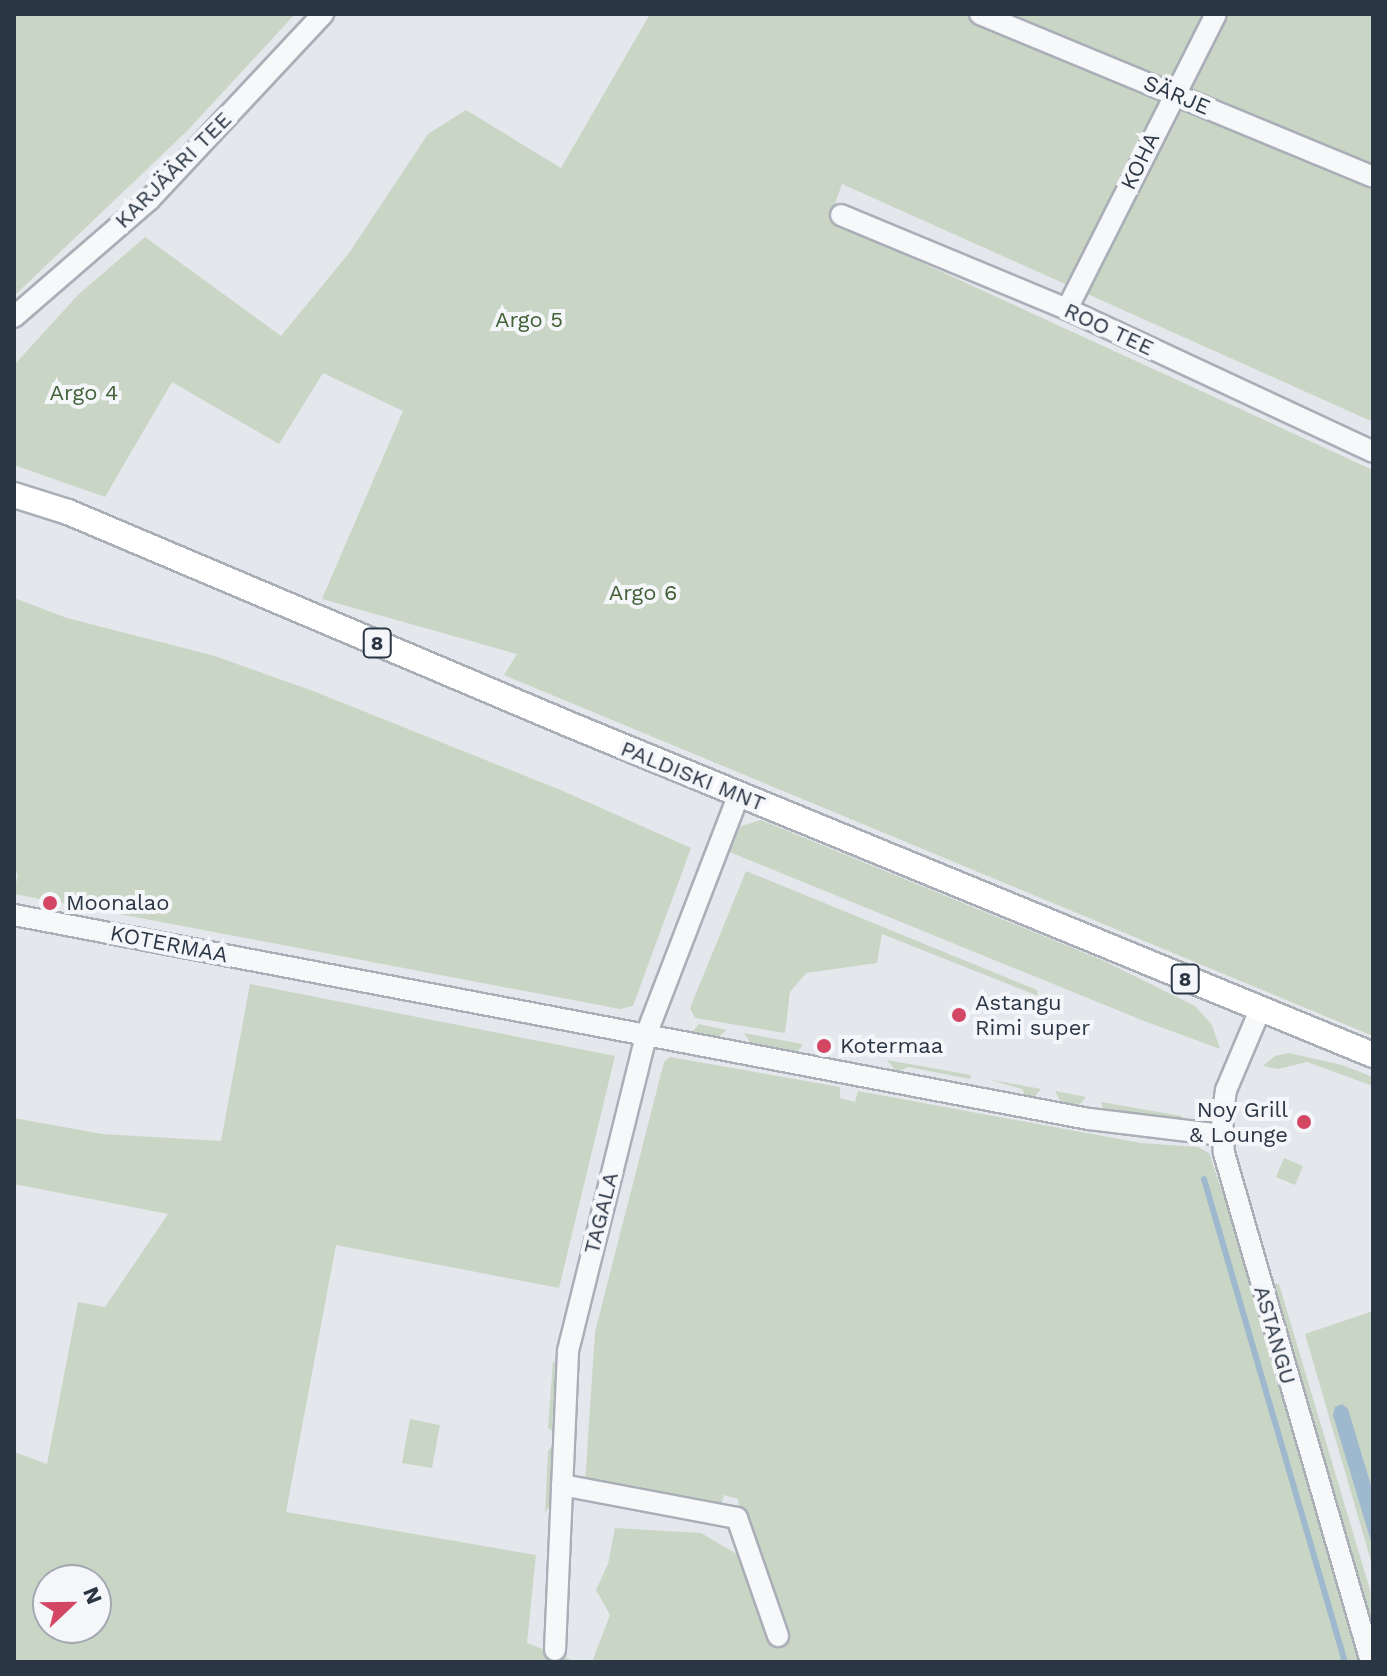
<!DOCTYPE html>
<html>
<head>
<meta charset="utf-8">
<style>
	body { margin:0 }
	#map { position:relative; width:1387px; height:1676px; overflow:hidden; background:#e4e7ec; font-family:"Work Sans",sans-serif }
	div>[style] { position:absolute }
	.green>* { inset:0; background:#cad6c5 }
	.water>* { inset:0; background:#9eb8cd }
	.stream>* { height:6px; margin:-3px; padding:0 3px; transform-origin:3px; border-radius:3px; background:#9eb8cd }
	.roads { filter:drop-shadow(2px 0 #a9aeb7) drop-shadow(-2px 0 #a9aeb7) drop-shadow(0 2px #a9aeb7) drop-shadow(0 -2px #a9aeb7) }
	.minor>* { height:20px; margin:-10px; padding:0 10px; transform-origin:10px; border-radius:10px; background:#f7f8fa }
	.major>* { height:24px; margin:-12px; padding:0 12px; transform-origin:12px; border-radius:12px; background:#fff }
	.dots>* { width:22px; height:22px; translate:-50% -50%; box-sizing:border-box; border:4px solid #f4f6f9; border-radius:50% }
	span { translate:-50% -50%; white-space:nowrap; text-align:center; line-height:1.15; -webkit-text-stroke:8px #f4f6f9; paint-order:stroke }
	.shield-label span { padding:2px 6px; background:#f4f6f9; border:2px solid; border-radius:6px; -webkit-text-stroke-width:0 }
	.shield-label { font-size:20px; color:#2b3645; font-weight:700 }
	.street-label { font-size:22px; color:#2b3645 }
	.park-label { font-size:22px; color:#426137 }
	.poi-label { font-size:22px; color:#2b3645 }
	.left { translate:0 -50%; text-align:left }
	.right { translate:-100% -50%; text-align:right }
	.frame { position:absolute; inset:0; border:16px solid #2b3645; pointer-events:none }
	.north { position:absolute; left:32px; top:1564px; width:80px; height:80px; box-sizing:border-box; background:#f4f6f9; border:2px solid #a4a9b1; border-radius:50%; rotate:68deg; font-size:22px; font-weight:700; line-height:32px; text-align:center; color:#2b3645 }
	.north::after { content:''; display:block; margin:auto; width:28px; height:36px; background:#d34765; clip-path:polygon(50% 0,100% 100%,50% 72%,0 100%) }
</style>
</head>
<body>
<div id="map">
	<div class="green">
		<div style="clip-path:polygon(14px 14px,295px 14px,188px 130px,14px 296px)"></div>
		<div style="clip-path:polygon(650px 14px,1373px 14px,1373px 422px,842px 184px,829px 220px,1373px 470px,1373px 1036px,504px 675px,517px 654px,322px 599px,403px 411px,323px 373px,279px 444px,172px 382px,105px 497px,14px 465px,14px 365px,78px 295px,145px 237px,281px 336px,349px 253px,428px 134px,466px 110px,561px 168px)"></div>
		<div style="clip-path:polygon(14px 598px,67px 618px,215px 656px,313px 691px,563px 791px,691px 848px,633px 1006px,620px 1009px,14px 894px,18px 873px,14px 872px)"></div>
		<div style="clip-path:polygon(761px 820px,1104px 961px,1195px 1006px,1212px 1025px,1220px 1049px,1144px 1021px,727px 851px,741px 826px)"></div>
		<div style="clip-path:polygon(746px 871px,1037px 990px,1038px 996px,882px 934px,877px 963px,806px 973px,790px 992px,785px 1033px,695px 1018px,690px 1008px)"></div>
		<div style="clip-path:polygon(evenodd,250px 984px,615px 1056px,559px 1288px,336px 1245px,286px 1512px,536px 1555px,527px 1643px,577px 1662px,14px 1662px,14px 1452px,47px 1464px,78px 1302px,105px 1307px,168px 1214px,14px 1184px,14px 1118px,102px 1134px,221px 1141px,250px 984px,48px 1580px,96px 1580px,96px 1628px,48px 1628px,48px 1580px)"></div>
		<div style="clip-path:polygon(699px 1024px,727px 1030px,717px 1038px,691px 1034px)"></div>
		<div style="clip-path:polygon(744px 1033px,802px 1044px,801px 1048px,795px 1053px,752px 1045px)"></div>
		<div style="clip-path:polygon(1289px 1053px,1342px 1065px,1373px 1077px,1373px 1086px,1307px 1062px,1278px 1069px,1263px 1066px,1275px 1056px)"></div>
		<div style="clip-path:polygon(670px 1057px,840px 1087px,840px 1098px,855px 1102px,858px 1091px,1141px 1143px,1198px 1147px,1209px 1153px,1235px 1230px,1361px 1662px,592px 1662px,610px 1615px,596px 1590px,608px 1564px,615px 1528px,701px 1533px,747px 1560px,738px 1499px,724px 1495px,719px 1510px,585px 1483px,595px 1332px,664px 1062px)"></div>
		<div style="clip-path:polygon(887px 1060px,971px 1075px,970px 1079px,908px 1067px,897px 1072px)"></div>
		<div style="clip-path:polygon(987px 1079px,1041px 1089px,1033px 1098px,1027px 1098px,1022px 1089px)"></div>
		<div style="clip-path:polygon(1055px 1091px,1086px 1097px,1078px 1106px,1062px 1104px)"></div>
		<div style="clip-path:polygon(1101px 1102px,1182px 1116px,1184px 1122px,1104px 1111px)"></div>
		<div style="clip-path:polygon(1284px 1158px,1303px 1166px,1295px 1185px,1276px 1177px)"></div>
		<div style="clip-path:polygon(1271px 1283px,1279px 1284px,1370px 1590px,1373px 1633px)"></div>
		<div style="clip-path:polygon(1373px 1311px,1373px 1568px,1305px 1334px)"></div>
		<div style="clip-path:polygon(553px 1361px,556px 1365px,552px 1431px,548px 1428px)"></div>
		<div style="clip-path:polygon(410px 1419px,440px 1425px,432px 1468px,402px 1463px)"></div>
		<div style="clip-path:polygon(553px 1445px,551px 1504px,545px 1513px,548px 1451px)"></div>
	</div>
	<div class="water">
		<div style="clip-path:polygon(1342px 1404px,1348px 1409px,1373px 1492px,1373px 1548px,1333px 1415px,1335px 1407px)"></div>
	</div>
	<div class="stream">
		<div style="left:1204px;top:1179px;width:503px;rotate:73.73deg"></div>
	</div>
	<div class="roads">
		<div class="minor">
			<div style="left:980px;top:14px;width:425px;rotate:22.5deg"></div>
			<div style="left:841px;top:215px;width:245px;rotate:22.6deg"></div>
			<div style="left:1067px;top:309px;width:338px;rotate:25deg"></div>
			<div style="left:1067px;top:309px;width:330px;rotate:-63.2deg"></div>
			<div style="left:14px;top:317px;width:179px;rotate:-40.9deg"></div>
			<div style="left:149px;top:200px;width:255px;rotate:-46.9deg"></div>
			<div style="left:14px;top:915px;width:1094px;rotate:10.75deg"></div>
			<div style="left:1089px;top:1119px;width:134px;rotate:6.9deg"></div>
			<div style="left:1260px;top:1010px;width:87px;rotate:113deg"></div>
			<div style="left:1226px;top:1090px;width:28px;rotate:98deg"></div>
			<div style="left:1222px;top:1118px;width:35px;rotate:87deg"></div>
			<div style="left:1224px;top:1153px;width:530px;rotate:73.89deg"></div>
			<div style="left:562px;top:1485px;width:178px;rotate:10.7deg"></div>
			<div style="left:737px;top:1518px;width:125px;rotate:70.8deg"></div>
			<div style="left:555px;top:1650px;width:299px;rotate:-87.5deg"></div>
			<div style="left:568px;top:1351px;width:325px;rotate:-76.1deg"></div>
			<div style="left:646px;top:1035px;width:258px;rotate:-68.9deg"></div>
		</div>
		<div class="major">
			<div style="left:14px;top:495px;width:57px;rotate:17.5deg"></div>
			<div style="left:68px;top:512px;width:541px;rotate:22.96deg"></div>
			<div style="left:566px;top:723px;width:873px;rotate:22.36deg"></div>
		</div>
	</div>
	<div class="dots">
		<div style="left:50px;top:903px;background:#d34765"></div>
		<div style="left:959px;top:1015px;background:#d34765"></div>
		<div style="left:824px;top:1046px;background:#d34765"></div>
		<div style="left:1304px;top:1122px;background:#d34765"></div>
	</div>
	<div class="shield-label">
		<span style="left:377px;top:643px">8</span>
		<span style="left:1185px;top:979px">8</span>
	</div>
	<div class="street-label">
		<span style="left:1177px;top:95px;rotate:23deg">SÄRJE</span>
		<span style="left:1140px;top:161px;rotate:-64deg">KOHA</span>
		<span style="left:173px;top:170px;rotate:-45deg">KARJÄÄRI TEE</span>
		<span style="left:1109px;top:329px;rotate:25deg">ROO TEE</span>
		<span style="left:693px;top:776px;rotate:22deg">PALDISKI MNT</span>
		<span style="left:169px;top:944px;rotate:11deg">KOTERMAA</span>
		<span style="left:601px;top:1213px;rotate:-76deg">TAGALA</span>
		<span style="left:1275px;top:1335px;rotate:74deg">ASTANGU</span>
	</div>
	<div class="park-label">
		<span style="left:529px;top:320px">Argo 5</span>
		<span style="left:84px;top:393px">Argo 4</span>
		<span style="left:643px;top:593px">Argo 6</span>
	</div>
	<div class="poi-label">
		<span class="left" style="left:66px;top:903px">Moonalao</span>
		<span class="left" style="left:975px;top:1015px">Astangu<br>Rimi super</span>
		<span class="left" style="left:840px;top:1046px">Kotermaa</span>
		<span class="right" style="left:1288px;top:1122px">Noy Grill<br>&amp; Lounge</span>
	</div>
	<div class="frame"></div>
	<div class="north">N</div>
</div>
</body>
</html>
